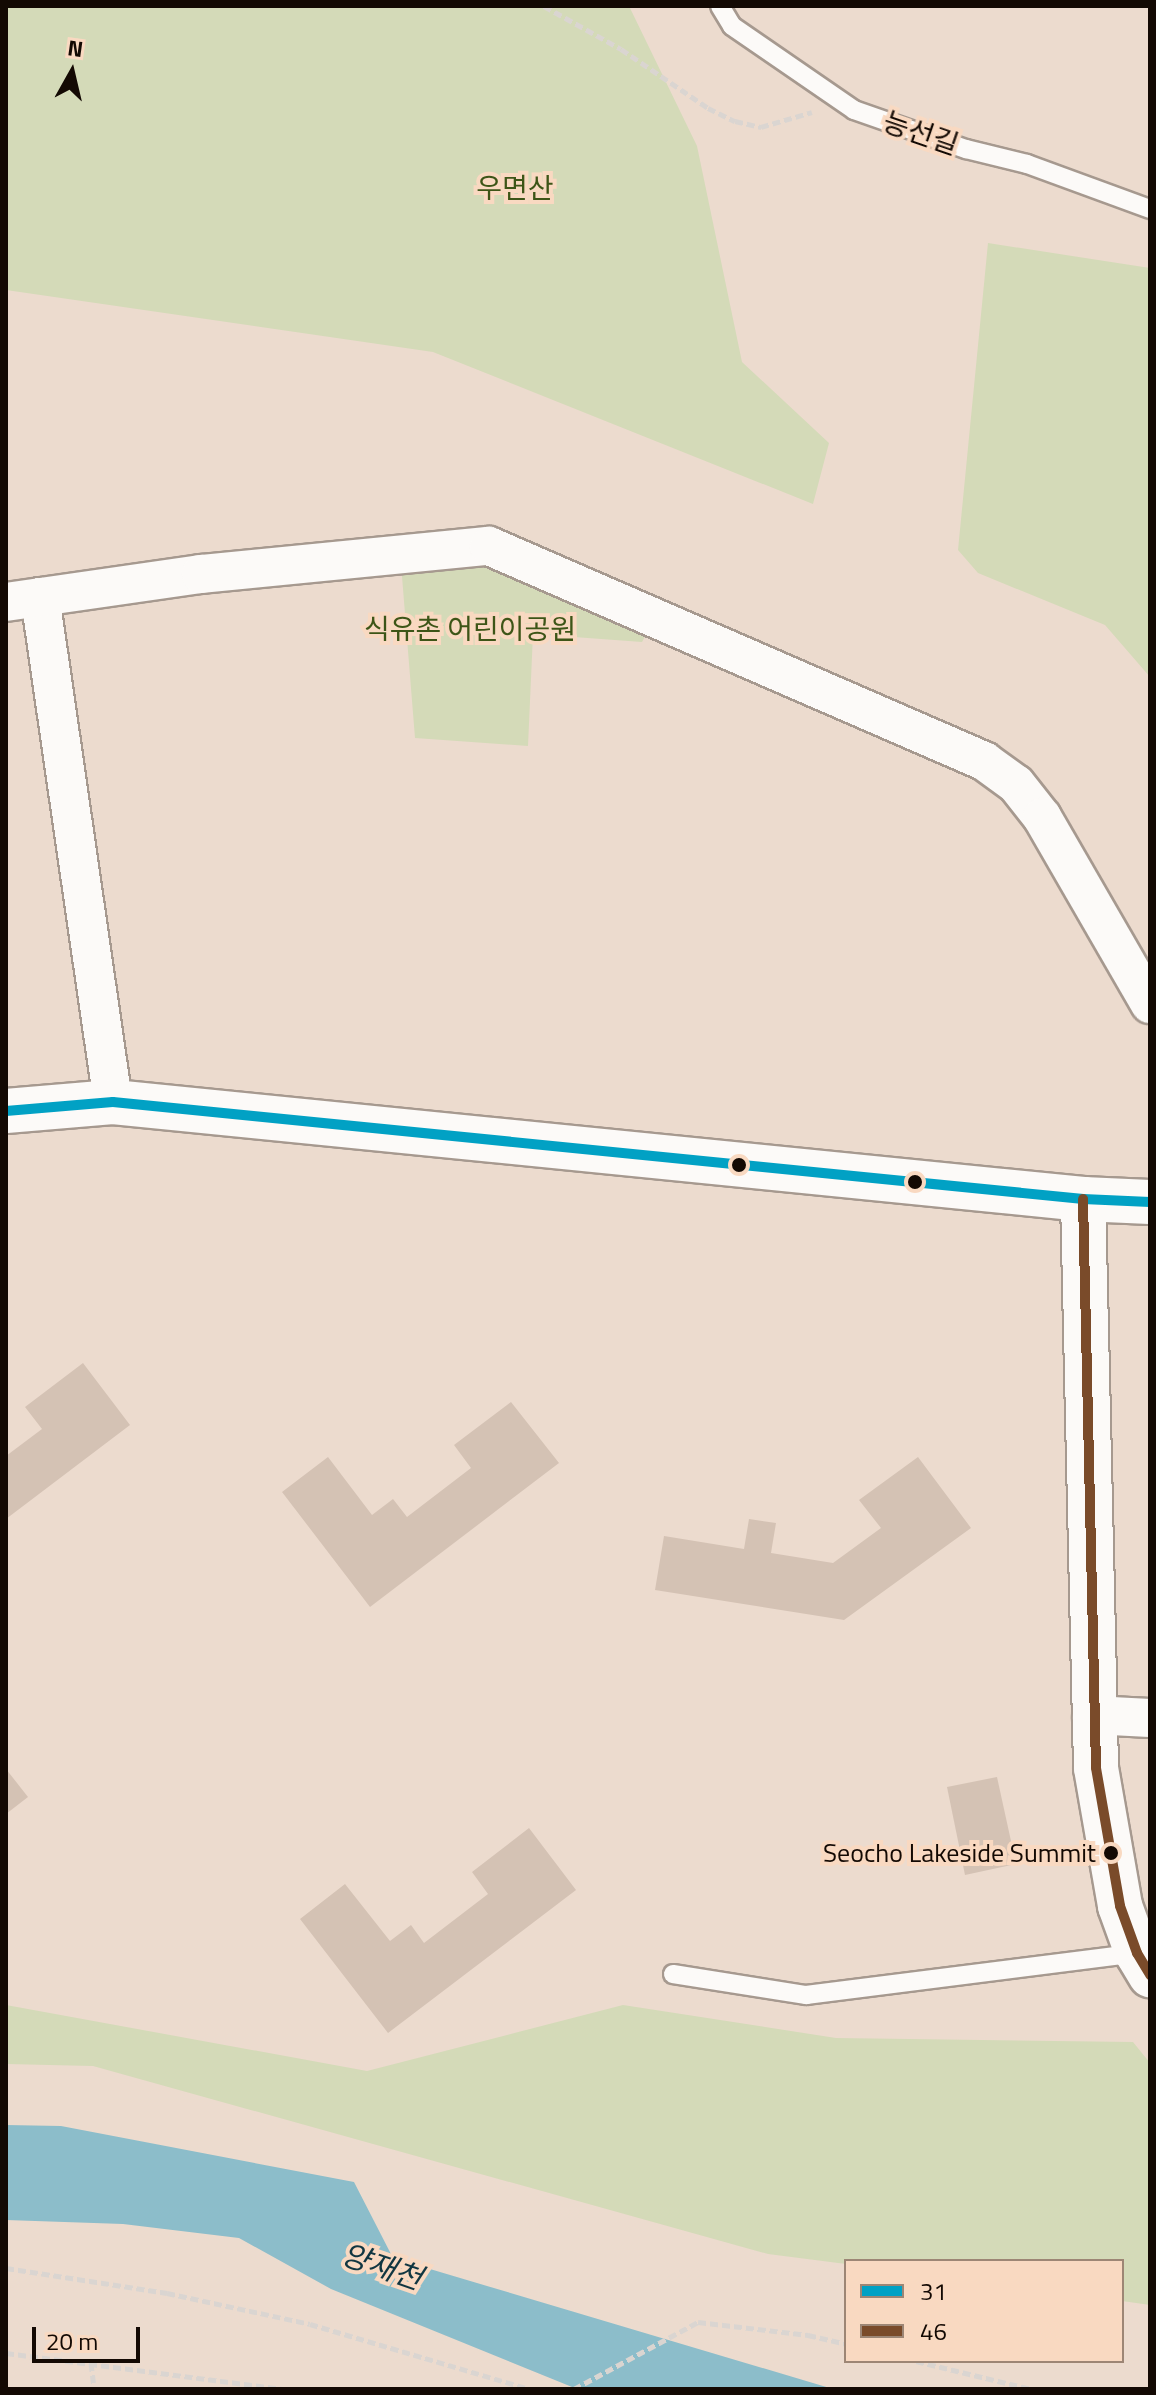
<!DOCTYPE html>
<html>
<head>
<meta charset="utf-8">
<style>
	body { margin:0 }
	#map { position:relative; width:1156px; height:2395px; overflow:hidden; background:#ecdbce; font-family:"Titillium Web","Noto Sans KR",sans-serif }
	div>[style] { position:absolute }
	.green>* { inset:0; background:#d4dab8 }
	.water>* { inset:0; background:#8cbdca }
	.building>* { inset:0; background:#d4c2b4 }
	.path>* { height:5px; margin-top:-2.5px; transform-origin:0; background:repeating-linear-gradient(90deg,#dad5d1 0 8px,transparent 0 12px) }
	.roads { filter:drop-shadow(2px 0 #a6998f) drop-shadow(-2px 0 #a6998f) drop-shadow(0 2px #a6998f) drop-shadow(0 -2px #a6998f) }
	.service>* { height:18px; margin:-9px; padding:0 9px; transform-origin:9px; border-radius:9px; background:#fcfaf8 }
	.minor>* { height:38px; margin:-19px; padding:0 19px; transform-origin:19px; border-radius:19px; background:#fcfaf8 }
	.tertiary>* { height:44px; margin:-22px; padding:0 22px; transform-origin:22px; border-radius:22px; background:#fcfaf8 }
	.primary>* { height:44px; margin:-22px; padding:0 22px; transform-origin:22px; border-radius:22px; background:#fcfaf8 }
	.bus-1>* { height:10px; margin:-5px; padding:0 5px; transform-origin:5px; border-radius:5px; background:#01a1c4 }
	.bus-2>* { height:10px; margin:-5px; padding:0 5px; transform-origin:5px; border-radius:5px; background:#7a4b2a }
	.dots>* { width:22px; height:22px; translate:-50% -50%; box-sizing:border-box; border:4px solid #f9d9c1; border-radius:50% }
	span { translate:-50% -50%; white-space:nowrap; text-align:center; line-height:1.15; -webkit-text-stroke:8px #f9d9c1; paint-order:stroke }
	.bus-label { font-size:26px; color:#130903 }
	.right { translate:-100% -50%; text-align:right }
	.street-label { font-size:28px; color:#130903 }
	.park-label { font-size:28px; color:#3d5517 }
	.water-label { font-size:30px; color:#113641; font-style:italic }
	.frame { position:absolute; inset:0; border:8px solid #130903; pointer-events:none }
	.legend { position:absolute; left:844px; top:2259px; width:280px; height:104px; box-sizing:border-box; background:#f9d9c1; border:2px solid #9d8675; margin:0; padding:10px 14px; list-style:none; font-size:24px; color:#130903 }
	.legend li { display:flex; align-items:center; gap:16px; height:40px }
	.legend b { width:40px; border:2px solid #9d8675 }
	.north { position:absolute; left:32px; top:32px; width:80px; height:80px; -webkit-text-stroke:6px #f9d9c1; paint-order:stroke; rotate:8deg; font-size:22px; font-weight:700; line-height:32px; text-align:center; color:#130903 }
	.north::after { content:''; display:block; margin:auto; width:28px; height:36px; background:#130903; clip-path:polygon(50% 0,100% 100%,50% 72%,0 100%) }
	.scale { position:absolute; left:32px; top:2327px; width:108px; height:36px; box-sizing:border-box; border:4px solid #130903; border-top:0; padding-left:10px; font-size:24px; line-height:28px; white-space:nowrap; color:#130903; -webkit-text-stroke:6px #f9d9c1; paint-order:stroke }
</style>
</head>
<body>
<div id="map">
	<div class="green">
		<div style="clip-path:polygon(6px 6px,629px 6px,697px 146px,742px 362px,829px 443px,813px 504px,433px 352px,6px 290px)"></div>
		<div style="clip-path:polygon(988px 243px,1150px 268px,1150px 677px,1105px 625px,978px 573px,958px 550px)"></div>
		<div style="clip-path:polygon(436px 558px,503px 570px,651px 626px,642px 642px,533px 634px,528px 746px,415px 738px,401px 564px)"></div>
		<div style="clip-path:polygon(6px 2005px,367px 2071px,623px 2005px,836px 2038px,1133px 2042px,1150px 2063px,1150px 2305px,1122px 2301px,1122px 2261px,846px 2261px,846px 2264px,768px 2254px,93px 2066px,6px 2064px)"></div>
	</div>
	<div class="water">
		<div style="clip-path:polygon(6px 2125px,61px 2126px,354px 2182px,393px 2258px,833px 2389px,577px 2389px,331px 2289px,239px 2238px,123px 2224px,6px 2220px)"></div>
	</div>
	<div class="building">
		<div style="clip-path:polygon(83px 1363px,130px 1425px,6px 1519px,6px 1456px,42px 1429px,25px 1407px)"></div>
		<div style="clip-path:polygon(511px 1402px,559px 1463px,370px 1607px,282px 1492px,328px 1457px,372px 1515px,393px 1499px,407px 1517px,471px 1468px,454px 1445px)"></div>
		<div style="clip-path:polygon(918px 1457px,971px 1528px,844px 1620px,655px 1590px,664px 1536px,744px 1549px,749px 1519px,776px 1523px,771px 1553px,833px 1563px,881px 1528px,859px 1500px)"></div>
		<div style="clip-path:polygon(6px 1769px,28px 1797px,6px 1814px)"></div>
		<div style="clip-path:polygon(997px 1777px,1016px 1864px,965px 1875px,947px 1787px)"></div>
		<div style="clip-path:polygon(529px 1828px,576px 1890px,388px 2033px,300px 1919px,345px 1884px,390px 1941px,411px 1925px,424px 1943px,488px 1894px,472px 1872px)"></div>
	</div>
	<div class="path">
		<div style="left:544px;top:6px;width:88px;rotate:29.2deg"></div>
		<div style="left:621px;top:49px;width:105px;rotate:34.1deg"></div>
		<div style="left:708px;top:108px;width:30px;rotate:26deg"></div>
		<div style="left:735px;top:121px;width:27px;rotate:13deg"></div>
		<div style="left:761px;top:127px;width:53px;rotate:-16.4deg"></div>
		<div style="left:6px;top:2268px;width:163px;rotate:8.8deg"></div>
		<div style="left:167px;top:2293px;width:146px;rotate:12.2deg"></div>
		<div style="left:310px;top:2324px;width:229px;rotate:16.5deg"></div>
		<div style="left:6px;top:2353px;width:281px;rotate:7.4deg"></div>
		<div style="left:916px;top:2361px;width:118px;rotate:13.7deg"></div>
		<div style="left:91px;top:2363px;width:26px;rotate:83deg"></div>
		<div style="left:574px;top:2389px;width:141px;rotate:-28.4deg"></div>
		<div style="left:698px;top:2322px;width:111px;rotate:6.7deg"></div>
		<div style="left:808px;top:2335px;width:39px;rotate:13deg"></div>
	</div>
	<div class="roads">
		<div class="service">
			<div style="left:720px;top:6px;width:23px;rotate:59deg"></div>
			<div style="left:732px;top:26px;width:148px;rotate:34.5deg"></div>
			<div style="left:854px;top:110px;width:119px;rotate:19.2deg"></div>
			<div style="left:966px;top:149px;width:63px;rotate:13.8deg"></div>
			<div style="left:1027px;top:164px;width:131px;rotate:20.1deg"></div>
			<div style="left:673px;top:1974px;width:135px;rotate:9deg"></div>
			<div style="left:806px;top:1995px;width:334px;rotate:-7.2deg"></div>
		</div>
		<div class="minor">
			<div style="left:40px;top:597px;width:510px;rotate:81.77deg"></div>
			<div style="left:6px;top:602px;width:197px;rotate:-8.2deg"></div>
			<div style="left:201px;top:574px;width:289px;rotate:-5.6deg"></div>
			<div style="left:489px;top:546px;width:540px;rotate:23.48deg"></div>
			<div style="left:984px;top:761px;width:39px;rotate:36deg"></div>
			<div style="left:1016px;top:784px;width:42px;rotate:51.8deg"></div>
			<div style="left:1042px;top:817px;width:216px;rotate:60deg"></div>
			<div style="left:1092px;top:1715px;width:58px;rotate:3deg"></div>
		</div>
		<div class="tertiary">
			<div style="left:1083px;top:1199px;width:569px;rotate:88.69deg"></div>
			<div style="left:1096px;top:1768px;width:140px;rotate:80.1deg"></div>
			<div style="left:1120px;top:1906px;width:50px;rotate:70.1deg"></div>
			<div style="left:1137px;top:1953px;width:26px;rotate:59deg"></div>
		</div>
		<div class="primary">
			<div style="left:6px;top:1111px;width:107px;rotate:-4.8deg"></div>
			<div style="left:113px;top:1102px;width:975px;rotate:5.71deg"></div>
			<div style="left:1083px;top:1199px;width:67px;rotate:2.6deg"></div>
		</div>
	</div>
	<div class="bus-1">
		<div style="left:6px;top:1111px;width:107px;rotate:-4.8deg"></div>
		<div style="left:113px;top:1102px;width:975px;rotate:5.71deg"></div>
		<div style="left:1083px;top:1199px;width:67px;rotate:2.6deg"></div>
	</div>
	<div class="bus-2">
		<div style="left:1083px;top:1199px;width:569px;rotate:88.69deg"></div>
		<div style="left:1096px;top:1768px;width:140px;rotate:80.1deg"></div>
		<div style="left:1120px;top:1906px;width:50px;rotate:70.1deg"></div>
		<div style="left:1137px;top:1953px;width:26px;rotate:59deg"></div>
	</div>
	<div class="dots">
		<div style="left:739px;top:1165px;background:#130903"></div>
		<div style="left:915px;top:1182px;background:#130903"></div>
		<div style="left:1111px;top:1853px;background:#130903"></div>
	</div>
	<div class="bus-label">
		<span class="right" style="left:1096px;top:1853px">Seocho Lakeside Summit</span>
	</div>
	<div class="street-label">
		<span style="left:921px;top:133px;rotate:19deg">능선길</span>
	</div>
	<div class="park-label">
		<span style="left:515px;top:188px">우면산</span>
		<span style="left:470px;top:629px">식유촌 어린이공원</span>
	</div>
	<div class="water-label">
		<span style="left:382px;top:2266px;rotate:19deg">양재천</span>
	</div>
	<div class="frame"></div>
	<ul class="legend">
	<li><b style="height:10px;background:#01a1c4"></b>31</li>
	<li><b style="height:10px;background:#7a4b2a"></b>46</li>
	</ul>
	<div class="north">N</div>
	<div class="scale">20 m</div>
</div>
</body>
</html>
